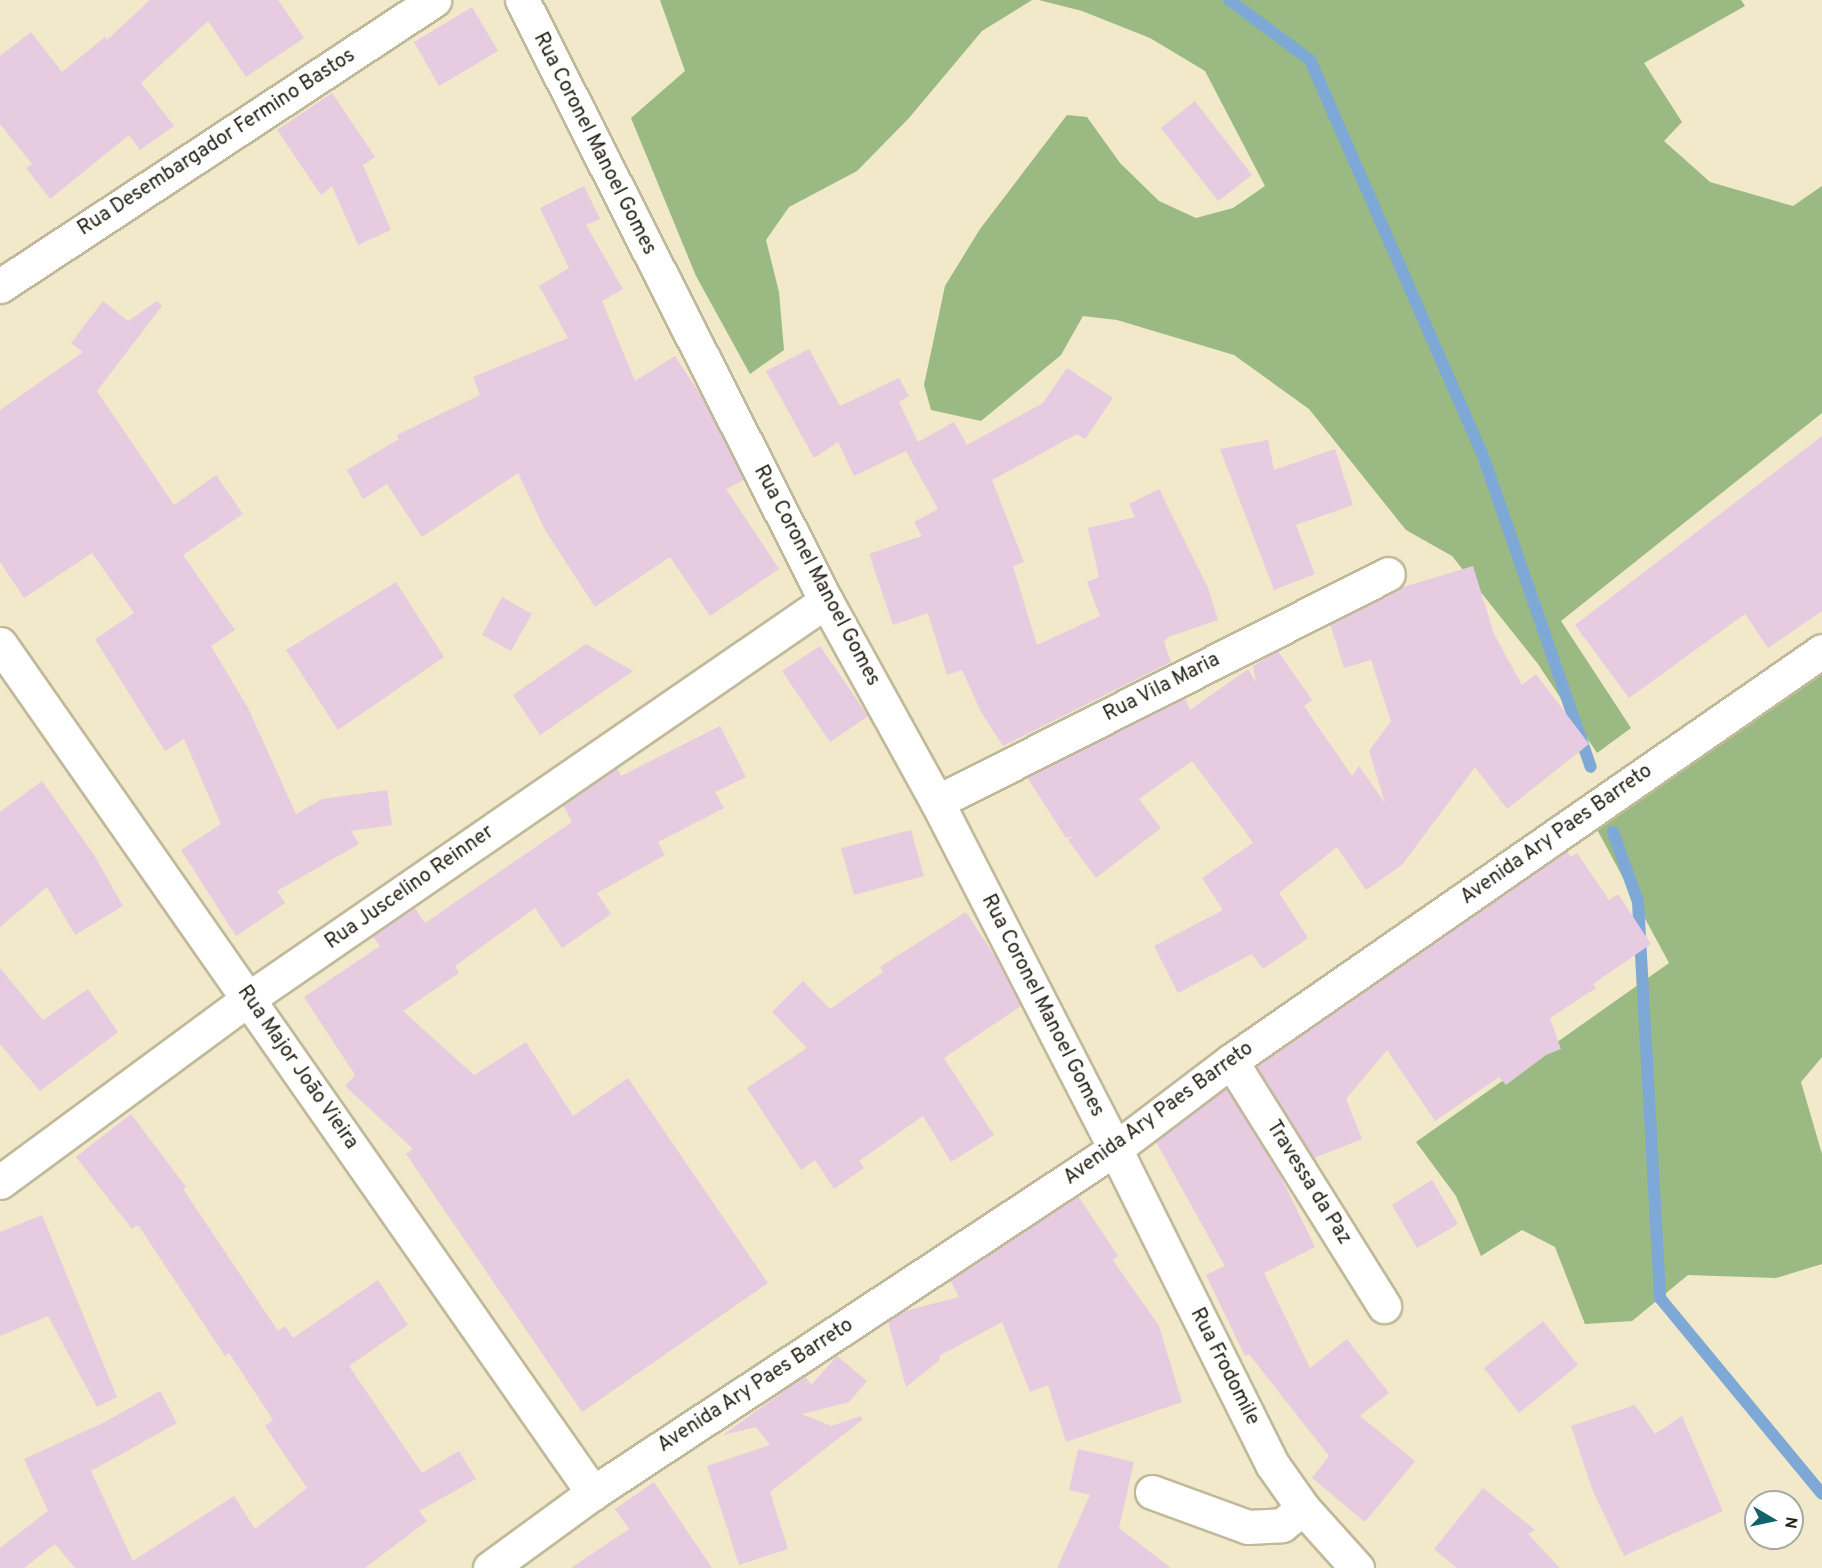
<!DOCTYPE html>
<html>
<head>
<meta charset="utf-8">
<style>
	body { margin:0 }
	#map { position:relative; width:1822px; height:1568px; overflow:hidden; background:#f1e9c9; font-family:Overpass,sans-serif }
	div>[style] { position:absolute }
	.forest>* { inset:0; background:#9bb982 }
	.stream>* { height:12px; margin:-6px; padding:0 6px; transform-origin:6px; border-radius:6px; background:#7ea9d7 }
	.building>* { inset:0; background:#e6cbe1 }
	.roads { filter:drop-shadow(2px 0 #c0b99a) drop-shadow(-2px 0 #c0b99a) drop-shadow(0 2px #c0b99a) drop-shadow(0 -2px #c0b99a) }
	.minor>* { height:33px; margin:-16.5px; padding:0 16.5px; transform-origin:16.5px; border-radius:16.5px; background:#fff }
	span { translate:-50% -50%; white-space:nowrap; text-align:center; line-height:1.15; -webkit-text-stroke:6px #fff; paint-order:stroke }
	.street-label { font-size:20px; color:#252216 }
	.north { position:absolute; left:1744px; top:1490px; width:60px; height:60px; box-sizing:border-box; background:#fff; border:2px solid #a8a7a2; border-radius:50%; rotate:99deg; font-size:16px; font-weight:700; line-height:24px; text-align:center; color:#252216 }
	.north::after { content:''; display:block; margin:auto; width:21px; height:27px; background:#136269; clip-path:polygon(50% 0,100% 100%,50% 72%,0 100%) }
</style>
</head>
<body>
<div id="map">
	<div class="forest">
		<div style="clip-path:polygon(660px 0,1032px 0,982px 31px,909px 118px,857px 171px,789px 207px,766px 240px,779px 292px,784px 350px,750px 374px,696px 276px,631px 118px,685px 71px)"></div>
		<div style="clip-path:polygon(1039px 0,1741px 0,1745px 6px,1644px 63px,1682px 122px,1664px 141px,1710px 182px,1793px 206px,1822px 186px,1822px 413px,1561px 621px,1631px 728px,1597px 753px,1538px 664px,1452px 556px,1406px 530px,1309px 409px,1234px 355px,1117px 320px,1083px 316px,1061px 355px,981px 421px,931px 410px,924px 385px,945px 286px,980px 229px,1067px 115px,1087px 117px,1120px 163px,1159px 201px,1196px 218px,1233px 208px,1265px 186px,1205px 71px,1150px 38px,1082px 11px)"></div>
		<div style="clip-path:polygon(1822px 667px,1822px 1057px,1801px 1082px,1822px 1154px,1822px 1264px,1776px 1278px,1688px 1275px,1632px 1321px,1585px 1324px,1555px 1247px,1522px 1230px,1481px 1256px,1456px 1196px,1416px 1142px,1669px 963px,1593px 822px)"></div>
	</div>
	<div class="stream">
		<div style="left:1229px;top:0;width:101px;rotate:36.5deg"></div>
		<div style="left:1310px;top:60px;width:429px;rotate:66.4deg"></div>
		<div style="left:1482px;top:453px;width:332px;rotate:70.9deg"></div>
		<div style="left:1613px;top:832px;width:74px;rotate:70.3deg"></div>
		<div style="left:1638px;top:902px;width:397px;rotate:86.8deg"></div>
		<div style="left:1660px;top:1298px;width:254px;rotate:50.4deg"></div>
	</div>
	<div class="building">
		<div style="clip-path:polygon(150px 0,278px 0,304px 38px,246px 77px,208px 21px,141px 83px,174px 126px,140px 150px,129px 135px,50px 199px,26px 168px,32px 164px,0 124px,0 56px,31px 32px,62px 72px,105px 37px,107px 40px)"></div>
		<div style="clip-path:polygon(472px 7px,498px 51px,439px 86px,414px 42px)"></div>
		<div style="clip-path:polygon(332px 93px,375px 157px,363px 165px,391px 230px,358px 245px,332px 186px,321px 195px,277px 130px)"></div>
		<div style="clip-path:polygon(1195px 101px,1252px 175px,1218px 201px,1161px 128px)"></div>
		<div style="clip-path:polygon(584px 186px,600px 219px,586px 225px,623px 289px,602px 301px,635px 381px,675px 356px,705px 402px,744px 480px,726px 489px,779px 569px,710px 616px,670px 557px,595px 607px,545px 530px,518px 473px,422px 537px,387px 484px,363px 499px,347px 470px,399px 439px,397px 435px,480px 395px,473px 377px,568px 338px,539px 286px,569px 268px,540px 208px)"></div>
		<div style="clip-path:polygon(103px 301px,128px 321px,157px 301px,162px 306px,97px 391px,174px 505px,216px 475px,243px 514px,183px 555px,235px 630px,211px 646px,248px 708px,296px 814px,322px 799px,387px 790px,392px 825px,351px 831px,359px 844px,277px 891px,285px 903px,236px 936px,181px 850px,221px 824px,184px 739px,165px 751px,95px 639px,134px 613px,92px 553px,24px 598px,0 562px,0 410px,83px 352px,71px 343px)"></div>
		<div style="clip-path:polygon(809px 349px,840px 406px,899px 378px,909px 396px,899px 402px,918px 442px,954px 422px,967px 445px,1043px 403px,1067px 368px,1113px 398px,1085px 439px,1077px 434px,992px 480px,1024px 562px,1013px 566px,1037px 645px,1100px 616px,1087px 582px,1099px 577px,1088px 528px,1135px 517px,1129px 504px,1159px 489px,1208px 588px,1218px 620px,1168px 637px,1164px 642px,1171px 662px,1003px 746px,981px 712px,962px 670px,947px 675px,928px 613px,893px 625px,869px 554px,922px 536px,914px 522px,938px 509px,906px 451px,854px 476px,838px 442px,814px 458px,766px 371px)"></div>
		<div style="clip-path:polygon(1822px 436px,1822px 611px,1768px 648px,1745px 614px,1629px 698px,1575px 625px)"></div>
		<div style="clip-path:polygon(1268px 440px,1274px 470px,1335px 449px,1353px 505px,1296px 525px,1315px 574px,1274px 590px,1220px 449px)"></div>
		<div style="clip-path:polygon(1473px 566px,1494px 634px,1522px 685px,1536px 674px,1589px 744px,1507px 809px,1475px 767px,1402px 865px,1366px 890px,1337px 847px,1279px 893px,1308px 938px,1263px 969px,1252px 954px,1178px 993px,1154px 946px,1223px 910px,1202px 878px,1253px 843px,1244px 830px,1192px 761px,1139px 799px,1161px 828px,1096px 878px,1068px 840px,1074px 836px,1066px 838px,1027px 777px,1185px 698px,1190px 710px,1248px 669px,1256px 683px,1253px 666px,1278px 651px,1312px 700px,1304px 706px,1352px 776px,1359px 766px,1385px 803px,1369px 751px,1391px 721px,1371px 660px,1344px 668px,1330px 624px,1400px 588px)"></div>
		<div style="clip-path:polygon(396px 582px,444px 657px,338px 730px,286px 650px)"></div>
		<div style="clip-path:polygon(502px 597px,532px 614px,511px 651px,482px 635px)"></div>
		<div style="clip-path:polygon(586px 644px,633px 671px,540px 735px,513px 695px)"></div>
		<div style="clip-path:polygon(820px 646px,868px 716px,830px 742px,782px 671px)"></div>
		<div style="clip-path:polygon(720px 726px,746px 777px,715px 792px,724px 808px,658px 842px,665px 855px,597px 893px,611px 914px,562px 948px,535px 908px,455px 966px,459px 973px,403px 1011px,474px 1075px,526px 1042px,573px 1116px,628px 1078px,768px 1283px,582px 1412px,406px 1154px,413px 1149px,345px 1086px,355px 1075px,304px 997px,380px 946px,373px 937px,415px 908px,425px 923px,572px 822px,563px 805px,617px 768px,621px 776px)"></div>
		<div style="clip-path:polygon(42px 781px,94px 855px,123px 906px,75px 935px,47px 887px,0 927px,0 812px)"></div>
		<div style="clip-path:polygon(911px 830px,924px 876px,854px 895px,841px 848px)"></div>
		<div style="clip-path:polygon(1566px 851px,1571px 857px,1577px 853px,1609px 900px,1618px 894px,1651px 944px,1593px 984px,1596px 988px,1550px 1018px,1561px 1049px,1546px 1055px,1506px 1085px,1499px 1077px,1435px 1121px,1387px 1050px,1346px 1099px,1362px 1139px,1314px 1158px,1256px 1066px)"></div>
		<div style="clip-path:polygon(966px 912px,994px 955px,1021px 1006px,944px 1058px,994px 1135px,951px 1162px,923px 1116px,859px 1161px,864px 1168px,834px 1189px,815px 1160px,801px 1170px,747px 1088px,807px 1048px,772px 1012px,803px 981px,830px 1009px,883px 972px,880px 967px)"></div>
		<div style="clip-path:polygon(0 968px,43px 1020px,88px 989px,118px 1032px,40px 1091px,0 1044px)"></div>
		<div style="clip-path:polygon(1226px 1088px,1280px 1175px,1315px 1247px,1264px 1273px,1310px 1368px,1347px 1339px,1389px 1393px,1360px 1416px,1415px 1461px,1365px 1522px,1312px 1478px,1329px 1456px,1249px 1354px,1245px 1356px,1206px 1275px,1225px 1266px,1156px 1142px)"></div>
		<div style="clip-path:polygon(131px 1114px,186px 1187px,183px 1189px,278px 1331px,285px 1326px,293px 1338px,378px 1280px,408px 1325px,349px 1366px,422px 1473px,459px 1451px,476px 1479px,419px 1511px,427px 1521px,365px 1568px,75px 1568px,55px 1544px,24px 1568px,0 1568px,0 1548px,48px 1511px,24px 1459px,105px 1422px,160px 1391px,177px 1423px,91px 1471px,133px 1561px,234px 1496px,255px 1529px,307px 1488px,265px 1426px,273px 1420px,229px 1353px,225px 1356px,138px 1225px,132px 1229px,76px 1157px)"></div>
		<div style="clip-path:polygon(1432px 1180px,1458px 1224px,1417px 1248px,1392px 1205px)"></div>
		<div style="clip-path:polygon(1078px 1196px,1118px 1256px,1113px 1260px,1159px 1326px,1182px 1402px,1066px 1442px,1048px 1385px,1030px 1392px,1002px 1322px,939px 1356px,940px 1360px,906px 1387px,888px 1321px,901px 1312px,959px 1297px,950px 1280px)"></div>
		<div style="clip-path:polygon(42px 1215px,117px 1397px,97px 1407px,48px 1316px,0 1336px,0 1232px)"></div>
		<div style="clip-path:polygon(1543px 1321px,1578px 1365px,1519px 1413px,1484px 1368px)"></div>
		<div style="clip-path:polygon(837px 1356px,867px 1381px,849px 1402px,802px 1414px,831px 1426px,861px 1416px,862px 1420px,770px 1492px,788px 1549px,739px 1565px,707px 1466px,770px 1445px,756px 1427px,723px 1435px,805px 1376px,811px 1385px)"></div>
		<div style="clip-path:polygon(1635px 1405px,1655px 1434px,1682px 1416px,1723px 1511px,1624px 1556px,1592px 1489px,1571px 1426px)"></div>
		<div style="clip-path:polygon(1078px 1449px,1134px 1462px,1119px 1528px,1171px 1568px,1057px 1568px,1090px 1495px,1069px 1490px)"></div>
		<div style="clip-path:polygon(654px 1482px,712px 1568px,571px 1568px,629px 1529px,615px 1509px)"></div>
		<div style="clip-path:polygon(1483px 1488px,1535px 1530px,1528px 1534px,1560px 1568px,1457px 1568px,1434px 1549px)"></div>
	</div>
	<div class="roads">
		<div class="minor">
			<div style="left:522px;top:0;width:674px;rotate:63.17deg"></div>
			<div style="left:826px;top:601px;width:230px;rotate:61.1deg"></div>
			<div style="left:937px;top:802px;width:390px;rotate:62.8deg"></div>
			<div style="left:1115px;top:1149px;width:352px;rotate:63.5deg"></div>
			<div style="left:1272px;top:1464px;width:54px;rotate:54.8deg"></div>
			<div style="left:1303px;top:1508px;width:81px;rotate:48deg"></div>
			<div style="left:0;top:286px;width:520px;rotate:-33.38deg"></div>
			<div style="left:0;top:644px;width:1036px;rotate:55.07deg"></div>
			<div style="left:937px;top:802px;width:505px;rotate:-26.82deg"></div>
			<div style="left:1231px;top:1061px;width:289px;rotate:58deg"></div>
			<div style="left:0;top:1182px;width:308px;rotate:-36.4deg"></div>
			<div style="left:248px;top:999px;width:702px;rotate:-34.55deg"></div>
			<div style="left:1152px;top:1492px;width:102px;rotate:20deg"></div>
			<div style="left:1248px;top:1527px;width:34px;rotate:-3deg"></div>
			<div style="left:1282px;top:1525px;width:27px;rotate:-39deg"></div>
			<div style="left:490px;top:1568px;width:127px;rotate:-36.1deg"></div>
			<div style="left:593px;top:1493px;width:625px;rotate:-33.39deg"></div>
			<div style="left:1115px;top:1149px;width:146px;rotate:-37.2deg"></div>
			<div style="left:1231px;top:1061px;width:719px;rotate:-34.75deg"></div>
		</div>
	</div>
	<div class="street-label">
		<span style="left:217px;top:143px;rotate:-33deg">Rua Desembargador Fermino Bastos</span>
		<span style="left:594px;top:144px;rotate:63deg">Rua Coronel Manoel Gomes</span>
		<span style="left:816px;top:576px;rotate:62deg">Rua Coronel Manoel Gomes</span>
		<span style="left:1162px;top:688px;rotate:-27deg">Rua Vila Maria</span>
		<span style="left:1557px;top:835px;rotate:-35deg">Avenida Ary Paes Barreto</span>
		<span style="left:410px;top:888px;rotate:-35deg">Rua Juscelino Reinner</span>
		<span style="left:1042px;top:1006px;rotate:63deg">Rua Coronel Manoel Gomes</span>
		<span style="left:297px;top:1068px;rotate:55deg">Rua Major João Vieira</span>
		<span style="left:1159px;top:1114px;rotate:-36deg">Avenida Ary Paes Barreto</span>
		<span style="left:1308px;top:1183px;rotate:58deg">Travessa da Paz</span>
		<span style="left:1224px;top:1367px;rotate:63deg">Rua Frodomile</span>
		<span style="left:756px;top:1386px;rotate:-33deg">Avenida Ary Paes Barreto</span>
	</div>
	<div class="north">N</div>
</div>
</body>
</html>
